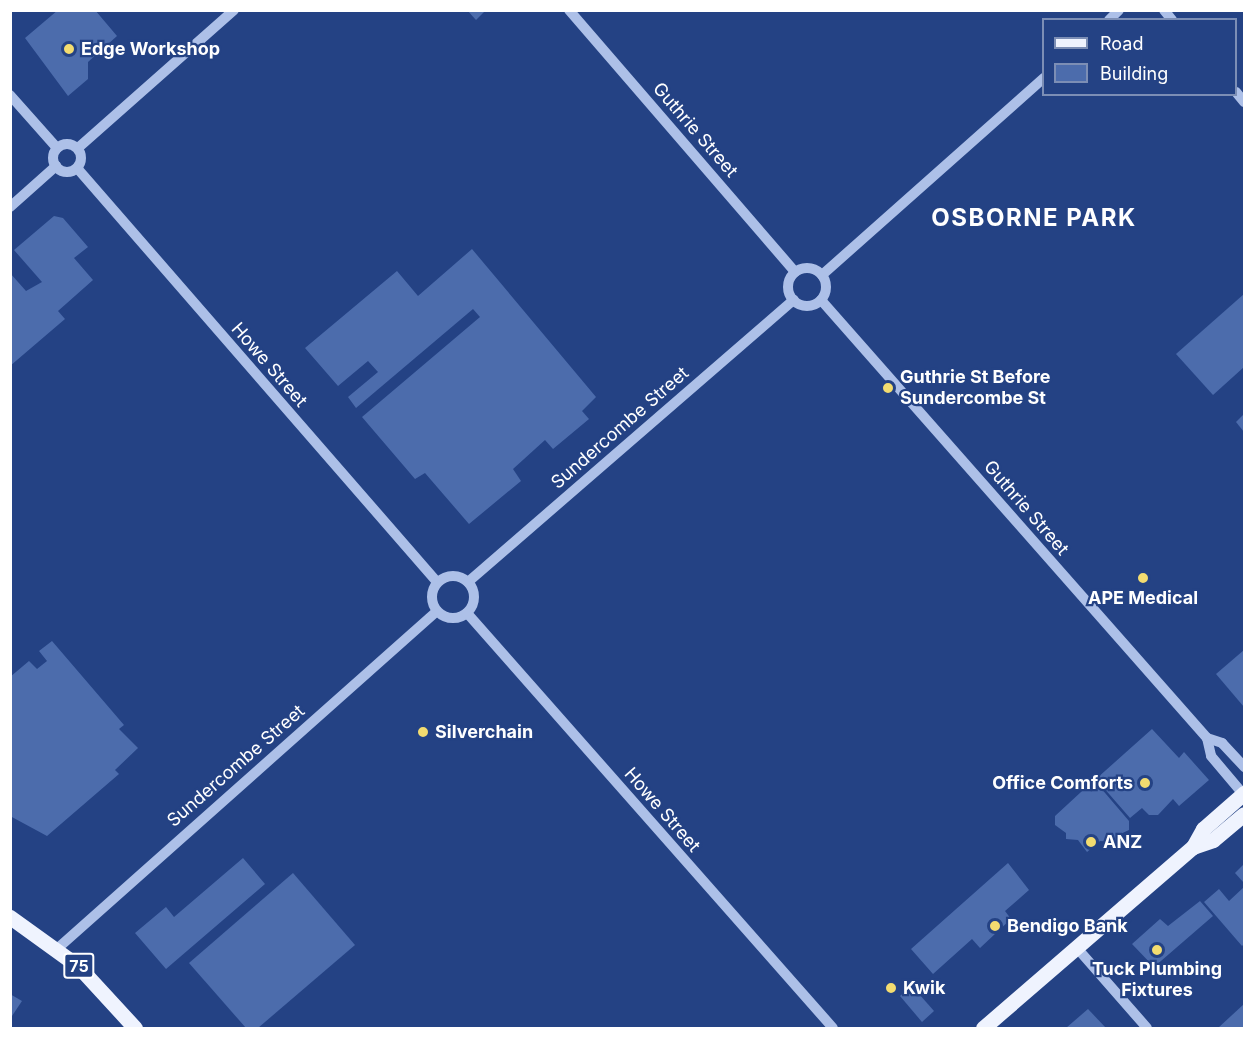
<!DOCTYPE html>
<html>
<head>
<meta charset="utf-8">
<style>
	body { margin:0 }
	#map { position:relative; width:1255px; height:1039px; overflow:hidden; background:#244284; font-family:Inter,sans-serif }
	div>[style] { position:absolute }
	.building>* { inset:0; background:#4c6cac }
	.minor>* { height:10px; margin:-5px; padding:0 5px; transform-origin:5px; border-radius:5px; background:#adc0e8 }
	.minor>.ring { margin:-5px; padding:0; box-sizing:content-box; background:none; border:10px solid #adc0e8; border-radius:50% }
	.major>* { height:15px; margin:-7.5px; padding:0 7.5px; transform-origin:7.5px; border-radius:7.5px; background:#eff3fe }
	.dots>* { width:16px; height:16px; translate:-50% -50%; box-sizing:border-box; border:3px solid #244284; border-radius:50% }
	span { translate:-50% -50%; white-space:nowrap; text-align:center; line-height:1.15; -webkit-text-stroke:4.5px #244284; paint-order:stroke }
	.shield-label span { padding:2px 4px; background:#244284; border:2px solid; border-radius:4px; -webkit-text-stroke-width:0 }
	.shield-label { font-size:16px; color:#fff; font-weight:700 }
	.poi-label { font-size:18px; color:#fff; font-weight:700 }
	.left { translate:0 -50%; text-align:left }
	.right { translate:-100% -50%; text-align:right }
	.street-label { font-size:18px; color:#fff }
	.district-label { font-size:24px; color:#fff; font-weight:700; letter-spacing:1.5px }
	.frame { position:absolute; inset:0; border:12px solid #fff; pointer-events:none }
	.legend { position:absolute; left:1042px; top:18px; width:195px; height:78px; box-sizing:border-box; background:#244284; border:2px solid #7c8eb5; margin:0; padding:8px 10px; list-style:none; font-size:18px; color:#fff }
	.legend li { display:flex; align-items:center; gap:12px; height:30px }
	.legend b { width:30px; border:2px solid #7c8eb5 }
</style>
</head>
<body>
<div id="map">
	<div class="building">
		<div style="clip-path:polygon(58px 10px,95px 10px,117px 36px,88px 62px,88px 79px,68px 96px,25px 38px)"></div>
		<div style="clip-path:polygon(467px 10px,486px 10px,476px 20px)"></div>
		<div style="clip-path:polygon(54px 216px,63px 218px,88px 247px,74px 258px,93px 280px,58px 311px,65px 319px,10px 366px,10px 273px,26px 291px,42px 282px,14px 250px)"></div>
		<div style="clip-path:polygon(472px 249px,596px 397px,582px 411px,589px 419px,553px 449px,545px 440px,513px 469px,521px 481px,469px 524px,425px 473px,415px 479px,362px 417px,480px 317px,473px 309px,356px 408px,348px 397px,378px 372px,368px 361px,338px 386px,305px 348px,397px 271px,418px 296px)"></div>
		<div style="clip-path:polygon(1244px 294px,1244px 367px,1213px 395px,1176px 354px)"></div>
		<div style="clip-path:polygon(1244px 414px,1244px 432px,1236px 422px)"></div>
		<div style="clip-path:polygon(52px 641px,124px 725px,119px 729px,138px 748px,115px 770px,119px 774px,47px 836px,10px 816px,10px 677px,29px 661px,37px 669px,47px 661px,39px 651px)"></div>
		<div style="clip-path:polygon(1244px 650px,1244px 707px,1216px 674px)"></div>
		<div style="clip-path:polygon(1152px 729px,1179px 758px,1184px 752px,1209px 780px,1179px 806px,1173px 799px,1158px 815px,1149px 815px,1142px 808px,1130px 818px,1096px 779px)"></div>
		<div style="clip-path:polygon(1094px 780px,1129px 821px,1129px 830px,1116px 836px,1116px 842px,1100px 841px,1087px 852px,1078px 840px,1066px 839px,1066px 833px,1055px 825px,1055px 816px)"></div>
		<div style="clip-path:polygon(243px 858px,265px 884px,166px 969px,135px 933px,166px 907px,174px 917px)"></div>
		<div style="clip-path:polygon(1008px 863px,1029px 890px,1005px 911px,1011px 919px,980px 948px,972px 939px,933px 974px,911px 949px)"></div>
		<div style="clip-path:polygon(1244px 864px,1244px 883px,1235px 873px)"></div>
		<div style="clip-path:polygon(293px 873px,355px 945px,258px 1028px,246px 1028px,189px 963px)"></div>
		<div style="clip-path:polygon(1244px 887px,1244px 944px,1242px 946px,1204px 902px,1219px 889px,1229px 901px)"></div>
		<div style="clip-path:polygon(1200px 901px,1213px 916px,1154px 967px,1132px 944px,1160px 919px,1168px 926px)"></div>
		<div style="clip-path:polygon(912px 986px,934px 1011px,922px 1022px,900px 996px)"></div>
		<div style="clip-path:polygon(10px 994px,22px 1001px,10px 1019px)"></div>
		<div style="clip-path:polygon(1244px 1004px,1244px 1028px,1218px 1028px)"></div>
		<div style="clip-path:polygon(1088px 1009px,1106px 1028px,1066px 1028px)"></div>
	</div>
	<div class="minor">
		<div style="left:569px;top:10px;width:346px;rotate:49.2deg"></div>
		<div style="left:1164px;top:10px;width:13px;rotate:51deg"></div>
		<div style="left:1109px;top:20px;width:14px;rotate:-45deg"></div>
		<div style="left:1236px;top:92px;width:13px;rotate:51deg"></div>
		<div style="left:10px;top:95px;width:71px;rotate:48.4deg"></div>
		<div class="ring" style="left:53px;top:144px;width:18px;height:18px"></div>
		<div style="left:78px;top:148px;width:208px;rotate:-41.5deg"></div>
		<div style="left:77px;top:168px;width:549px;rotate:48.99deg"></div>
		<div style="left:10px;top:207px;width:62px;rotate:-41.7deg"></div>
		<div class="ring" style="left:788px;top:268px;width:28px;height:28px"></div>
		<div style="left:822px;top:275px;width:297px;rotate:-41.6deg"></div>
		<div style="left:821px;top:300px;width:584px;rotate:48.61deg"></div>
		<div style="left:1207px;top:738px;width:18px;rotate:77deg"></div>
		<div style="left:1211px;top:756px;width:51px;rotate:49.8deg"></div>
		<div class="ring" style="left:432px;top:576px;width:32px;height:32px"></div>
		<div style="left:468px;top:582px;width:431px;rotate:-40.9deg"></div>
		<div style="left:467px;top:613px;width:553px;rotate:48.59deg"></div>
		<div style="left:1207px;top:738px;width:16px;rotate:18deg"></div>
		<div style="left:1222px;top:743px;width:33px;rotate:47deg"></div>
		<div style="left:58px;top:948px;width:507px;rotate:-41.64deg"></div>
		<div style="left:1077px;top:948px;width:106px;rotate:48.8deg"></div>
	</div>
	<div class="major">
		<div style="left:1193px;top:847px;width:21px;rotate:-19deg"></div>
		<div style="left:1213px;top:840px;width:40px;rotate:-40deg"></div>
		<div style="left:10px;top:917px;width:84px;rotate:35.8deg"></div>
		<div style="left:78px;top:966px;width:84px;rotate:47.4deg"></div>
		<div style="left:983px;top:1028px;width:277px;rotate:-40.8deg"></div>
		<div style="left:1193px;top:847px;width:21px;rotate:-61deg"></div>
		<div style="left:1203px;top:829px;width:55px;rotate:-41.3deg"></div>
	</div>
	<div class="dots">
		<div style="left:69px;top:49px;background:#f3dc70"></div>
		<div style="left:888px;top:388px;background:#f3dc70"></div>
		<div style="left:1143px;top:578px;background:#f3dc70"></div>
		<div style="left:423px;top:732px;background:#f3dc70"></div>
		<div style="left:1145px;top:783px;background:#f3dc70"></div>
		<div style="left:1091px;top:842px;background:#f3dc70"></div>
		<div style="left:995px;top:926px;background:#f3dc70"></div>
		<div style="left:1157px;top:950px;background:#f3dc70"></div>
		<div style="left:891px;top:988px;background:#f3dc70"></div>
	</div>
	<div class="shield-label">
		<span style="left:79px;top:966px">75</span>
	</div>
	<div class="poi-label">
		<span class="left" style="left:81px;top:49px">Edge Workshop</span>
		<span class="left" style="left:900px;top:388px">Guthrie St Before<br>Sundercombe St</span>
		<span style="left:1143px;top:598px">APE Medical</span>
		<span class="left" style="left:435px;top:732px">Silverchain</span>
		<span class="right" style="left:1133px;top:783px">Office Comforts</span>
		<span class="left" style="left:1103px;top:842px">ANZ</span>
		<span class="left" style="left:1007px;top:926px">Bendigo Bank</span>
		<span style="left:1157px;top:980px">Tuck Plumbing<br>Fixtures</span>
		<span class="left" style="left:903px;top:988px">Kwik</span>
	</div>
	<div class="street-label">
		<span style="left:695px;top:130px;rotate:49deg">Guthrie Street</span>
		<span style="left:269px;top:365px;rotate:49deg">Howe Street</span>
		<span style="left:620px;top:428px;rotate:-41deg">Sundercombe Street</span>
		<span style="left:1026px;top:508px;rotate:49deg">Guthrie Street</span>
		<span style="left:236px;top:766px;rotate:-41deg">Sundercombe Street</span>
		<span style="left:662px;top:810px;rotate:49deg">Howe Street</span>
	</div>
	<div class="district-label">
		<span style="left:1034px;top:218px">OSBORNE PARK</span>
	</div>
	<div class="frame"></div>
	<ul class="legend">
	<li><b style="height:8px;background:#eff3fe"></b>Road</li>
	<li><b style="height:16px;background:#4c6cac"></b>Building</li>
	</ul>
</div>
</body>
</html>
